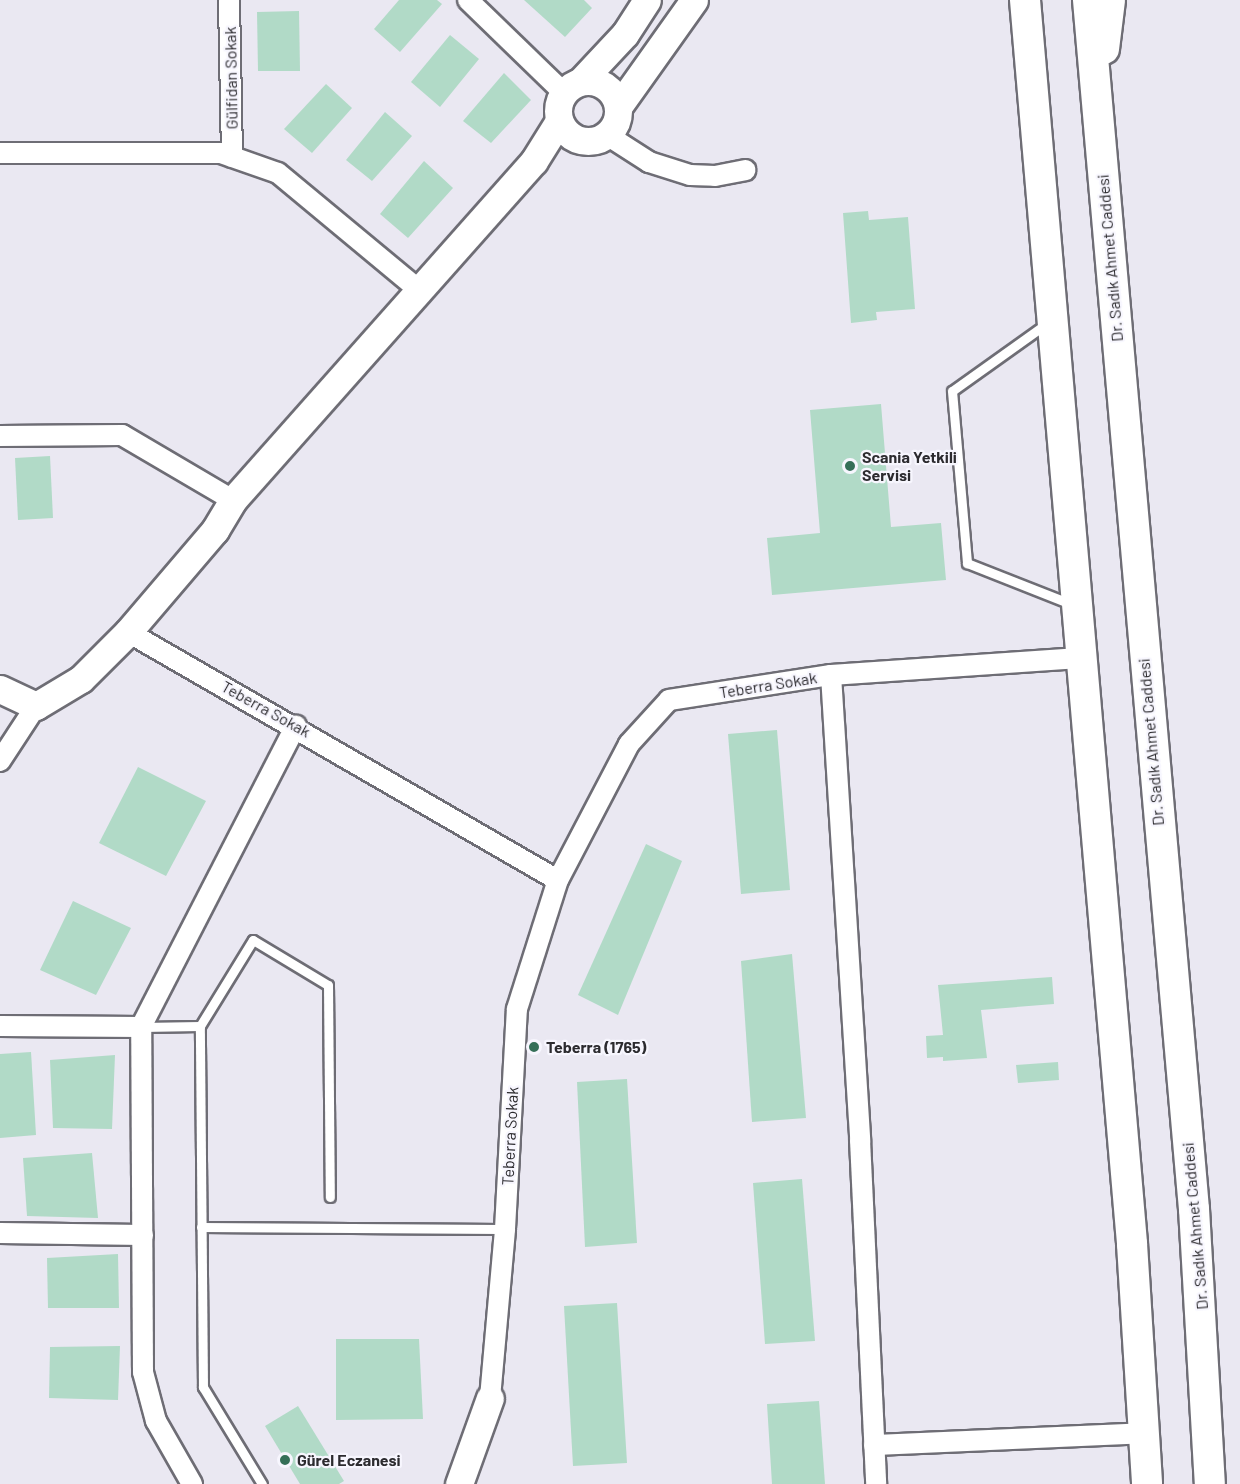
<!DOCTYPE html>
<html>
<head>
<meta charset="utf-8">
<style>
	body { margin:0 }
	#map { position:relative; width:1240px; height:1484px; overflow:hidden; background:#eae8f2; font-family:Barlow,sans-serif }
	div>[style] { position:absolute }
	.building>* { inset:0; background:#b1dac7 }
	.roads { filter:drop-shadow(2px 0 #6e6d75) drop-shadow(-2px 0 #6e6d75) drop-shadow(0 2px #6e6d75) drop-shadow(0 -2px #6e6d75) }
	.lane>* { height:9px; margin:-4.5px; padding:0 4.5px; transform-origin:4.5px; border-radius:4.5px; background:#fff }
	.street>* { height:20px; margin:-10px; padding:0 10px; transform-origin:10px; border-radius:10px; background:#fff }
	.secondary>* { height:27px; margin:-13.5px; padding:0 13.5px; transform-origin:13.5px; border-radius:13.5px; background:#fff }
	.secondary>.ring { margin:-13.5px; padding:0; box-sizing:content-box; background:none; border:27px solid #fff; border-radius:50% }
	.primary>* { height:30px; margin:-15px; padding:0 15px; transform-origin:15px; border-radius:15px; background:#fff }
	.dots>* { width:16px; height:16px; translate:-50% -50%; box-sizing:border-box; border:3px solid #f7f6fe; border-radius:50% }
	span { translate:-50% -50%; white-space:nowrap; text-align:center; line-height:1.15; -webkit-text-stroke:4.5px #f7f6fe; paint-order:stroke }
	.street-label { font-size:16px; color:#2c2b2f }
	.poi-label { font-size:16px; color:#2c2b2f; font-weight:700 }
	.left { translate:0 -50%; text-align:left }
</style>
</head>
<body>
<div id="map">
	<div class="building">
		<div style="clip-path:polygon(399px 0,437px 0,442px 4px,400px 52px,374px 29px)"></div>
		<div style="clip-path:polygon(524px 0,584px 0,592px 8px,565px 37px)"></div>
		<div style="clip-path:polygon(299px 11px,300px 71px,258px 71px,257px 12px)"></div>
		<div style="clip-path:polygon(450px 35px,479px 59px,440px 107px,411px 82px)"></div>
		<div style="clip-path:polygon(504px 73px,531px 100px,491px 143px,463px 121px)"></div>
		<div style="clip-path:polygon(326px 84px,352px 108px,312px 153px,284px 129px)"></div>
		<div style="clip-path:polygon(385px 112px,412px 136px,372px 181px,346px 160px)"></div>
		<div style="clip-path:polygon(424px 161px,453px 188px,408px 238px,380px 214px)"></div>
		<div style="clip-path:polygon(868px 211px,869px 220px,908px 217px,915px 309px,876px 312px,877px 320px,851px 323px,843px 213px)"></div>
		<div style="clip-path:polygon(881px 404px,891px 527px,941px 523px,946px 580px,772px 595px,767px 538px,820px 533px,810px 410px)"></div>
		<div style="clip-path:polygon(50px 456px,53px 518px,18px 520px,15px 458px)"></div>
		<div style="clip-path:polygon(777px 730px,790px 890px,741px 894px,728px 734px)"></div>
		<div style="clip-path:polygon(138px 767px,206px 801px,166px 876px,99px 843px)"></div>
		<div style="clip-path:polygon(646px 844px,682px 861px,618px 1015px,578px 995px)"></div>
		<div style="clip-path:polygon(73px 901px,131px 928px,96px 995px,40px 970px)"></div>
		<div style="clip-path:polygon(792px 954px,806px 1118px,752px 1122px,741px 961px)"></div>
		<div style="clip-path:polygon(1052px 977px,1054px 1004px,981px 1010px,987px 1058px,943px 1061px,943px 1057px,927px 1058px,926px 1036px,943px 1035px,938px 985px)"></div>
		<div style="clip-path:polygon(31px 1052px,36px 1135px,0 1138px,0 1054px)"></div>
		<div style="clip-path:polygon(115px 1055px,112px 1129px,53px 1128px,50px 1060px)"></div>
		<div style="clip-path:polygon(1058px 1062px,1059px 1080px,1018px 1083px,1016px 1065px)"></div>
		<div style="clip-path:polygon(627px 1079px,637px 1243px,585px 1247px,577px 1082px)"></div>
		<div style="clip-path:polygon(92px 1153px,98px 1218px,27px 1216px,23px 1158px)"></div>
		<div style="clip-path:polygon(802px 1179px,815px 1341px,765px 1344px,753px 1183px)"></div>
		<div style="clip-path:polygon(118px 1254px,119px 1308px,48px 1308px,47px 1258px)"></div>
		<div style="clip-path:polygon(617px 1303px,627px 1463px,573px 1466px,564px 1306px)"></div>
		<div style="clip-path:polygon(336px 1339px,419px 1339px,423px 1419px,336px 1420px)"></div>
		<div style="clip-path:polygon(120px 1346px,118px 1400px,49px 1398px,50px 1347px)"></div>
		<div style="clip-path:polygon(819px 1401px,825px 1484px,772px 1484px,767px 1404px)"></div>
		<div style="clip-path:polygon(298px 1406px,344px 1481px,339px 1484px,300px 1484px,265px 1426px)"></div>
	</div>
	<div class="roads">
		<div class="lane">
			<div style="left:1046px;top:324px;width:115px;rotate:144.5deg"></div>
			<div style="left:952px;top:391px;width:173px;rotate:85deg"></div>
			<div style="left:967px;top:563px;width:112px;rotate:21.5deg"></div>
			<div style="left:142px;top:1027px;width:58px;rotate:-1deg"></div>
			<div style="left:201px;top:1227px;width:304px;rotate:0.4deg"></div>
			<div style="left:262px;top:1484px;width:114px;rotate:-121.3deg"></div>
			<div style="left:203px;top:1387px;width:361px;rotate:-90.5deg"></div>
			<div style="left:200px;top:1026px;width:101px;rotate:-58.4deg"></div>
			<div style="left:253px;top:940px;width:87px;rotate:31deg"></div>
			<div style="left:328px;top:985px;width:212px;rotate:89.5deg"></div>
		</div>
		<div class="street">
			<div style="left:229px;top:0;width:157px;rotate:88.9deg"></div>
			<div style="left:468px;top:0;width:134px;rotate:44.1deg"></div>
			<div style="left:607px;top:135px;width:50px;rotate:32.7deg"></div>
			<div style="left:649px;top:162px;width:43px;rotate:17.6deg"></div>
			<div style="left:690px;top:175px;width:25px;rotate:2deg"></div>
			<div style="left:715px;top:176px;width:31px;rotate:-11deg"></div>
			<div style="left:0;top:153px;width:221px"></div>
			<div style="left:221px;top:153px;width:60px;rotate:19.3deg"></div>
			<div style="left:278px;top:173px;width:183px;rotate:39.7deg"></div>
			<div style="left:0;top:436px;width:122px;rotate:-0.5deg"></div>
			<div style="left:122px;top:435px;width:129px;rotate:30.4deg"></div>
			<div style="left:128px;top:632px;width:496px;rotate:30deg"></div>
			<div style="left:831px;top:675px;width:466px;rotate:86.4deg"></div>
			<div style="left:860px;top:1140px;width:344px;rotate:87.3deg"></div>
			<div style="left:0;top:761px;width:66px;rotate:-56.8deg"></div>
			<div style="left:0;top:1026px;width:141px;rotate:0.4deg"></div>
			<div style="left:0;top:1233px;width:143px;rotate:0.8deg"></div>
			<div style="left:490px;top:1398px;width:170px;rotate:-84.9deg"></div>
			<div style="left:505px;top:1229px;width:220px;rotate:-86.9deg"></div>
			<div style="left:517px;top:1009px;width:135px;rotate:-72.4deg"></div>
			<div style="left:558px;top:880px;width:153px;rotate:-62.4deg"></div>
			<div style="left:629px;top:744px;width:59px;rotate:-47.7deg"></div>
			<div style="left:669px;top:700px;width:164px;rotate:-8.8deg"></div>
			<div style="left:831px;top:675px;width:249px;rotate:-3.9deg"></div>
			<div style="left:874px;top:1445px;width:271px;rotate:-2.5deg"></div>
			<div style="left:192px;top:1484px;width:73px;rotate:-119.7deg"></div>
			<div style="left:156px;top:1421px;width:51px;rotate:-104.9deg"></div>
			<div style="left:143px;top:1372px;width:345px;rotate:-90.3deg"></div>
			<div style="left:141px;top:1027px;width:339px;rotate:-62.8deg"></div>
		</div>
		<div class="secondary">
			<div class="ring" style="left:558px;top:81px;width:33px;height:33px"></div>
			<div style="left:581px;top:81px;width:64px;rotate:-46.9deg"></div>
			<div style="left:625px;top:34px;width:40px;rotate:-57.1deg"></div>
			<div style="left:618px;top:107px;width:131px;rotate:-54.6deg"></div>
			<div style="left:0;top:689px;width:40px;rotate:25deg"></div>
			<div style="left:36px;top:706px;width:52px;rotate:-31deg"></div>
			<div style="left:81px;top:679px;width:66px;rotate:-45deg"></div>
			<div style="left:128px;top:632px;width:134px;rotate:-49.5deg"></div>
			<div style="left:215px;top:530px;width:35px;rotate:-59deg"></div>
			<div style="left:233px;top:500px;width:453px;rotate:-48.4deg"></div>
			<div style="left:534px;top:161px;width:47px;rotate:-58deg"></div>
			<div style="left:459px;top:1484px;width:91px;rotate:-70.2deg"></div>
		</div>
		<div class="primary">
			<div style="left:1025px;top:0;width:1249px;rotate:85.08deg"></div>
			<div style="left:1132px;top:1244px;width:240px;rotate:86.4deg"></div>
			<div style="left:1088px;top:0;width:1214px;rotate:84.99deg"></div>
			<div style="left:1194px;top:1209px;width:275px;rotate:86.7deg"></div>
			<div style="left:1104px;top:49px;width:49px;rotate:-83deg"></div>
		</div>
	</div>
	<div class="dots">
		<div style="left:850px;top:466px;background:#356f58"></div>
		<div style="left:534px;top:1047px;background:#356f58"></div>
		<div style="left:285px;top:1460px;background:#356f58"></div>
	</div>
	<div class="street-label">
		<span style="left:231px;top:78px;rotate:-91deg">Gülfidan Sokak</span>
		<span style="left:1110px;top:258px;rotate:-95deg">Dr. Sadık Ahmet Caddesi</span>
		<span style="left:768px;top:685px;rotate:-9deg">Teberra Sokak</span>
		<span style="left:266px;top:709px;rotate:29deg">Teberra Sokak</span>
		<span style="left:1151px;top:742px;rotate:-95deg">Dr. Sadık Ahmet Caddesi</span>
		<span style="left:510px;top:1136px;rotate:-87deg">Teberra Sokak</span>
		<span style="left:1195px;top:1226px;rotate:-95deg">Dr. Sadık Ahmet Caddesi</span>
	</div>
	<div class="poi-label">
		<span class="left" style="left:862px;top:466px">Scania Yetkili<br>Servisi</span>
		<span class="left" style="left:546px;top:1047px">Teberra (1765)</span>
		<span class="left" style="left:297px;top:1460px">Gürel Eczanesi</span>
	</div>
</div>
</body>
</html>
